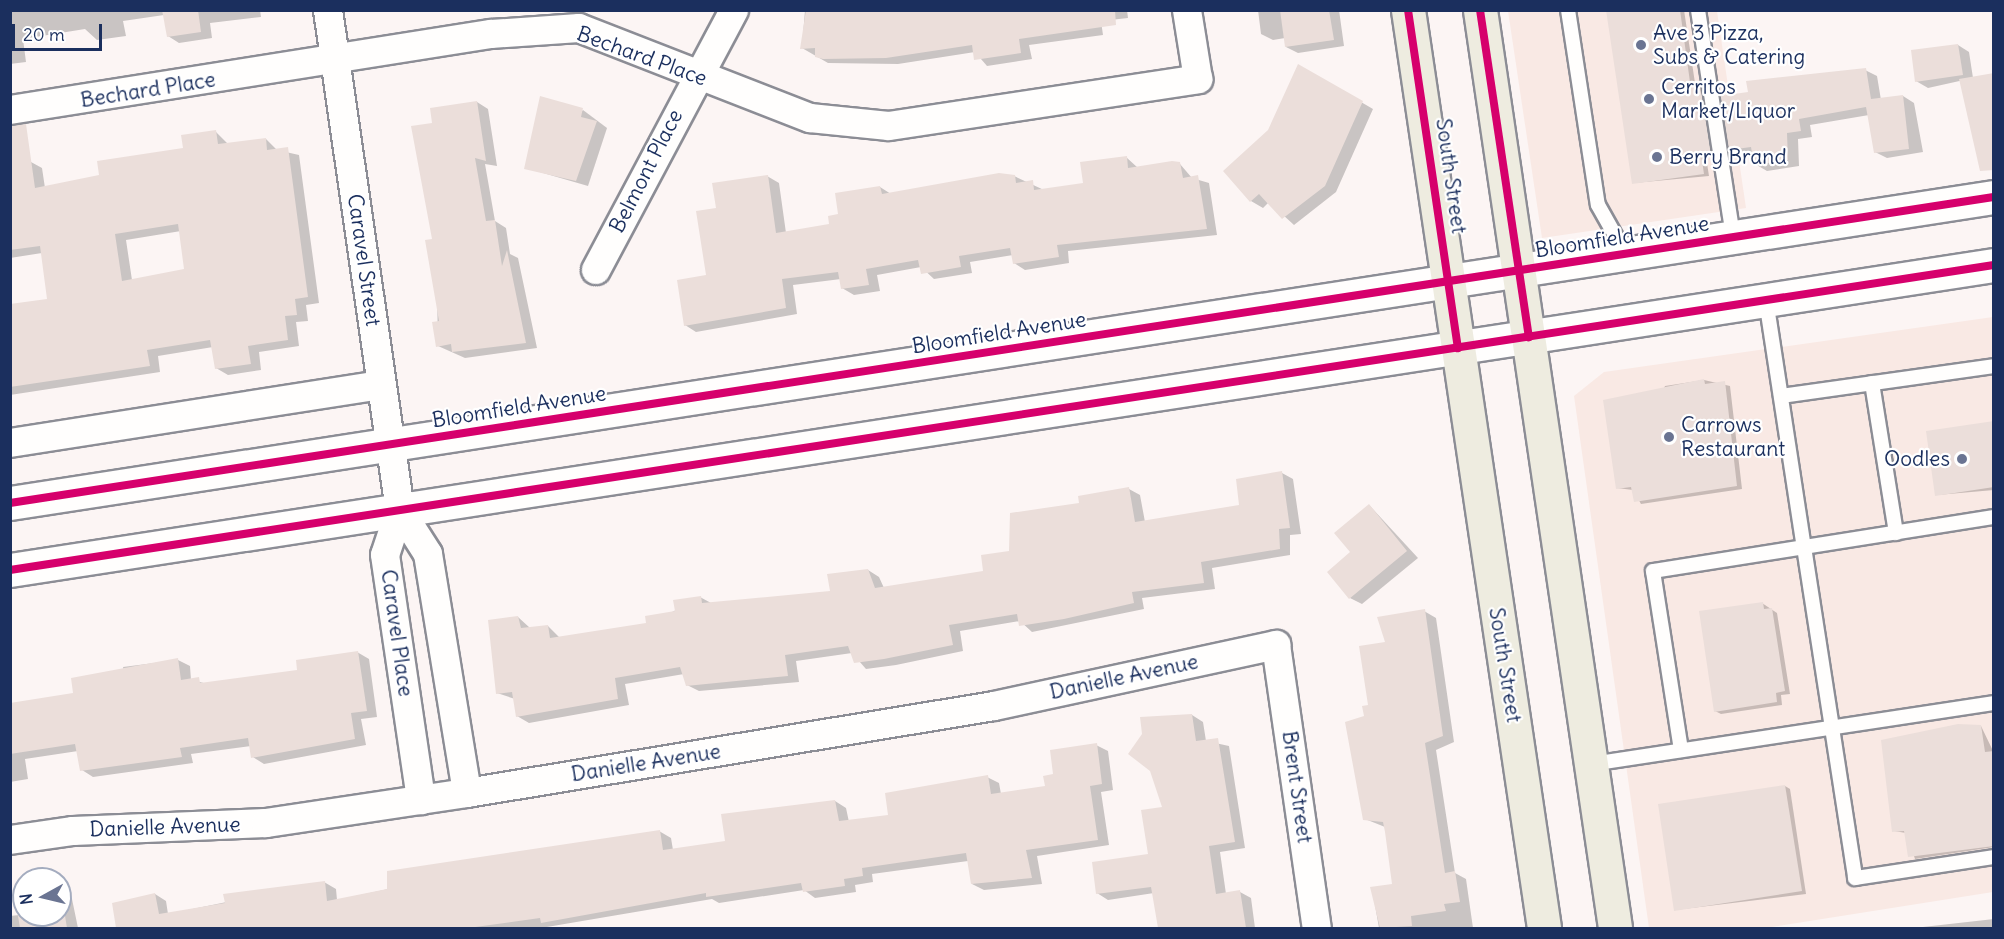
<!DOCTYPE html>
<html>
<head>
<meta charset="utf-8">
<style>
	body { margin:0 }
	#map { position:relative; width:2004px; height:939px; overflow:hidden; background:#fcf5f4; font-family:Delius,sans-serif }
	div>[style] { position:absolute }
	.built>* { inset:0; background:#f9e9e4 }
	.shadow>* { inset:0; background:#0003 }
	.building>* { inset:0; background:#ebdeda }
	.roads { filter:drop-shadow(2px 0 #8c8d95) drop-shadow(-2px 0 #8c8d95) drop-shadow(0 2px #8c8d95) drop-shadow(0 -2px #8c8d95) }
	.service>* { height:14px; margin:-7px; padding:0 7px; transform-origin:7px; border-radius:7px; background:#fffefd }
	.minor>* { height:28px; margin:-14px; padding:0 14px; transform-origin:14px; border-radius:14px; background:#fffefd }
	.tertiary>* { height:33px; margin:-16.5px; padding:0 16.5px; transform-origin:16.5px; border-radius:16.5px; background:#fffefd }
	.primary>* { height:33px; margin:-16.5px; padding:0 16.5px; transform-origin:16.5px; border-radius:16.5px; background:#eeece0 }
	.cycleway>* { height:8px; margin:-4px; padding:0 4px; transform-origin:4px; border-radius:4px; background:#d6006c }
	.dots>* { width:16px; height:16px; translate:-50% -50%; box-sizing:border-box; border:3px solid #fff; border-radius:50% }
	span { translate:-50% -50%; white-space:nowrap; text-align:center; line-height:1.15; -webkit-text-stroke:4.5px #fff; paint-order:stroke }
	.poi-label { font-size:21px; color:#1b2f5e }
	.left { translate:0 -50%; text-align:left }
	.right { translate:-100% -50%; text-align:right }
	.street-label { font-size:21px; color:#1b2f5e }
	.frame { position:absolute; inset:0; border:12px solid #1b2f5e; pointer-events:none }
	.north { position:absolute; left:12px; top:867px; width:60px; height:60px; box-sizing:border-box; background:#fff; border:2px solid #a4acbf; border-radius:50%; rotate:262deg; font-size:16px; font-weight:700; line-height:24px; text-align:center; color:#1b2f5e }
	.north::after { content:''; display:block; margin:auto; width:21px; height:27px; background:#6a7492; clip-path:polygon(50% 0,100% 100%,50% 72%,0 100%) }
	.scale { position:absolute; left:12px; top:24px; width:90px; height:27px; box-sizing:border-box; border:3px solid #1b2f5e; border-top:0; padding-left:8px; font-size:18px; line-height:21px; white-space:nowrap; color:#1b2f5e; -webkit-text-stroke:4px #fff; paint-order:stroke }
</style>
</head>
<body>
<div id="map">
	<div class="built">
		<div style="clip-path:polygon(1508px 11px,1717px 11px,1746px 208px,1542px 238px)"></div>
		<div style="clip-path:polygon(1993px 317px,1993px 892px,1765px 928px,1649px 928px,1574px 396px,1604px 372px)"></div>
	</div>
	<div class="shadow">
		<div style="clip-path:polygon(10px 10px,260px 10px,261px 17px,210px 23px,212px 38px,179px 43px,168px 36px,164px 15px,123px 21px,126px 36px,97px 40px,85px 29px,23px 39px,26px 62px,10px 64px)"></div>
		<div style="clip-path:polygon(805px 10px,1127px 10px,1128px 18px,1101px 21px,1103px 35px,1029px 45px,1032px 59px,987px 66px,975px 52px,898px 64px,828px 63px,802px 48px)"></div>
		<div style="clip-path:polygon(1258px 10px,1339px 10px,1344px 46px,1298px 53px,1286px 47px,1285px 38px,1273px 40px,1261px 34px)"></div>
		<div style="clip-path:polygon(1607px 10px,1684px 10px,1695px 83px,1702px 86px,1708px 104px,1716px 155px,1706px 157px,1709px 176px,1634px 183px)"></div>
		<div style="clip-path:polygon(1958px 45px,1969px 52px,1973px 78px,1928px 88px,1916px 81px)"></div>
		<div style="clip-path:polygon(1299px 66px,1373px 109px,1336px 192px,1294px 225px,1269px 202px,1263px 208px,1251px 201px,1225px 171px,1270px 131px)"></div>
		<div style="clip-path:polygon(1865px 70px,1877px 76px,1881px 100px,1903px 96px,1914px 103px,1923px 152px,1887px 158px,1875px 152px,1869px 115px,1810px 125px,1812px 137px,1798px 139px,1799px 166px,1767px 171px,1755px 164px,1754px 154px,1730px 149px)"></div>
		<div style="clip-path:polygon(477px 102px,488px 109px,497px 166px,485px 164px,495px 221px,506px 228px,510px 254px,518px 258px,537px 348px,465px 358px,438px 346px,434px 124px)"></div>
		<div style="clip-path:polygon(583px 110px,607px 128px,588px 186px,526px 168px)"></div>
		<div style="clip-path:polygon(evenodd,216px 132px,228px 144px,266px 139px,277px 150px,299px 155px,319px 303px,306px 305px,308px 321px,296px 322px,299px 346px,259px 352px,261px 370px,228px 375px,216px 368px,213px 347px,158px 356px,160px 372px,10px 395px,10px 305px,49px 300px,42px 253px,10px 258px,10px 164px,31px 162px,42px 168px,45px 188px,83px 182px,184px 150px,216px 132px,181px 231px,185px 270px,132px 280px,126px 240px,181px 231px)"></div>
		<div style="clip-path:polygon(1126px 157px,1138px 168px,1180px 164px,1192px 178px,1209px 183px,1217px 235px,1068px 251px,1069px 263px,1025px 270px,1014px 263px,1013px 255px,970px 262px,972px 273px,934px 279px,921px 267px,877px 275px,880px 291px,854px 295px,842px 288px,841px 279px,793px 285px,797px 314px,696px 332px,685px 325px,708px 276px,718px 209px,767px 176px,779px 183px,786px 233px,831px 226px,880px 187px,891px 194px,1014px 176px,1044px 190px,1085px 184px)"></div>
		<div style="clip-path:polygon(1704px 380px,1730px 386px,1742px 489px,1641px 504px,1633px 490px,1617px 488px,1665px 386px)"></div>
		<div style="clip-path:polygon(1994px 422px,1994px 490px,1937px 495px)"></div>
		<div style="clip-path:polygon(1282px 473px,1293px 479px,1301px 534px,1290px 535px,1290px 555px,1212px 568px,1215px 589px,1142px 598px,1144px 609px,1032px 632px,1020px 621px,960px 631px,963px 651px,896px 665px,866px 669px,852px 653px,796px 661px,799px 682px,699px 691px,687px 685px,684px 674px,625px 684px,629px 705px,529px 723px,517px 716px,515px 699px,497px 693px,518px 617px,530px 628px,548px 626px,560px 638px,648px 625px,700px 597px,711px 603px,831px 593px,868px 570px,879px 577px,884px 588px,985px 572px,1081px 504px,1129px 489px,1140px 495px,1145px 522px,1241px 506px)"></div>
		<div style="clip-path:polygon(1370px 506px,1418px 558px,1362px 604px,1350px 598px,1352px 552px)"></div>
		<div style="clip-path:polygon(1762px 603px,1777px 613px,1790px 694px,1781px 695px,1782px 705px,1721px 714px,1715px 711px)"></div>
		<div style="clip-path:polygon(1424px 611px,1436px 618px,1454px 742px,1436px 750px,1455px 873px,1466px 879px,1473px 928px,1379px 928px,1372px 888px,1394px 885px,1385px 827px,1365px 819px,1365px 717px,1386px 643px)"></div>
		<div style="clip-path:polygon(357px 652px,369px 659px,377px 717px,361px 719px,366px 745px,264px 764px,253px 757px,251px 746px,191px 754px,193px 763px,93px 777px,82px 770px,78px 751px,25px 759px,28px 779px,10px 782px,10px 705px,75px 694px,124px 672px,123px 667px,178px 660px,190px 666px,191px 680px,208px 684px,299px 671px)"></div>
		<div style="clip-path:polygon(1192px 715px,1203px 722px,1206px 741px,1229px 746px,1245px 848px,1220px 852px,1226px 894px,1240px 892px,1251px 898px,1255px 928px,1160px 928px,1154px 893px,1108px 900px,1097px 893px,1150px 855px)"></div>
		<div style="clip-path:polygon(1981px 726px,1994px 753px,1994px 847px,1915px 859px,1906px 833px,1894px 831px)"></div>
		<div style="clip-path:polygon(1096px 745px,1108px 751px,1113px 790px,1101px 792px,1109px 845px,1037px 856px,1042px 884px,984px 890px,972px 884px,968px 861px,872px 874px,873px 882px,855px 885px,856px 892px,815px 898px,804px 890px,719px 903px,712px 899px,541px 928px,118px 928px,114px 904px,155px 894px,166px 901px,168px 914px,324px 882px,336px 889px,337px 900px,659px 831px,671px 838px,673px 850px,726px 843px,835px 801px,846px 808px,849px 822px,890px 816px,987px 777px,999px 783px,1001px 794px,1047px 787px)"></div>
		<div style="clip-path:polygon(1785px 786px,1790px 789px,1806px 894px,1675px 910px)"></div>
		<div style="clip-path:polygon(61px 893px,72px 899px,78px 928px,10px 928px,10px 916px,19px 915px,24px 898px,24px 915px,60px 915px)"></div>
		<div style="clip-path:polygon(1994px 919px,1994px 928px,1914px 928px)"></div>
	</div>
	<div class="building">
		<div style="clip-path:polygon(162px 10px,198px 10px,201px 32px,167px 37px)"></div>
		<div style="clip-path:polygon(806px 10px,1115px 10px,1116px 25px,1019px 39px,1021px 53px,974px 60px,972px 45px,886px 58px,823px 59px,815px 57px,815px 48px,800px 49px)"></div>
		<div style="clip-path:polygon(1280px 10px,1329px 10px,1334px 40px,1285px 47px)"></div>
		<div style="clip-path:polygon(1606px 10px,1680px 10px,1690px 82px,1697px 81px,1703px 99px,1711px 153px,1701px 154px,1704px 174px,1632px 184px)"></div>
		<div style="clip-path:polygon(1958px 44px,1963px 75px,1915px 82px,1911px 50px)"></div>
		<div style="clip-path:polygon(1298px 64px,1363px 101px,1325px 186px,1282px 219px,1259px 194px,1250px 202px,1223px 171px,1268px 130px)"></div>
		<div style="clip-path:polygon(1866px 68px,1871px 99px,1903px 95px,1909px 149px,1874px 153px,1866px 107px,1799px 119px,1801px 131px,1787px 133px,1788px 160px,1754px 165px,1751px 147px,1729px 150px,1720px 96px,1748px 92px,1746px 81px)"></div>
		<div style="clip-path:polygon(1994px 73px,1994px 170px,1980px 171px,1959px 79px)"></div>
		<div style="clip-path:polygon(540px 96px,583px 108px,581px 117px,597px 121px,576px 181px,524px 169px)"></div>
		<div style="clip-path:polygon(477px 101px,486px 161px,475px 158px,486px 221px,495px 220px,502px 266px,507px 250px,526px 343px,452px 352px,451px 344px,436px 347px,432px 322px,439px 321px,425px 240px,432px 239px,411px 126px,432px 123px,430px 108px)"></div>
		<div style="clip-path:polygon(evenodd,26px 124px,35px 188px,99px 175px,97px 161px,183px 148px,181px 135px,216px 130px,218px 144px,266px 138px,267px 150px,288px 147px,308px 297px,295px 299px,297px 315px,285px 316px,288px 340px,248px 346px,251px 364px,215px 369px,210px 340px,147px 350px,150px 366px,10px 387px,10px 304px,47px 299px,40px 246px,10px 250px,10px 126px,26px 124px,178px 224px,184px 269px,122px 281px,115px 234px,178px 224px)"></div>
		<div style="clip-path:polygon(1127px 156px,1128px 168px,1172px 161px,1180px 162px,1183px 178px,1198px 175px,1207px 229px,1057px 245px,1059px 257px,1013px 264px,1010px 248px,959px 256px,961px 267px,921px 274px,918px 260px,866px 269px,869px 285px,841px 289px,838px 272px,782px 279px,786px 308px,684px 326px,677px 280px,706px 275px,696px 211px,716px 208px,712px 183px,768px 175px,776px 233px,829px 224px,828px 216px,838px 214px,835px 193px,880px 186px,882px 194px,999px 173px,1015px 175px,1016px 183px,1033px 180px,1034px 190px,1083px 183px,1080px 162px)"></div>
		<div style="clip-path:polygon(1704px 379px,1705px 384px,1725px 381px,1737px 486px,1634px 502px,1631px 487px,1616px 489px,1603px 400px)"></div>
		<div style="clip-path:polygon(1994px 421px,1994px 487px,1935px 496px,1926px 431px)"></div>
		<div style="clip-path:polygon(1282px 471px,1290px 528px,1279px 529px,1280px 549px,1201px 562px,1204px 583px,1132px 592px,1134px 603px,1064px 619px,1019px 626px,1017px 614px,949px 625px,953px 645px,884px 659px,854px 663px,848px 646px,785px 655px,788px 676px,686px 686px,680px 667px,615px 678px,618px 699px,516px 717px,512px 692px,496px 694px,488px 620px,518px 616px,521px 628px,548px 625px,550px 638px,646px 623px,645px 616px,675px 611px,673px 600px,701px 596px,702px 603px,830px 591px,827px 574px,868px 569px,875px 588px,983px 571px,981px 555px,1009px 551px,1010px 513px,1079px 503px,1078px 496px,1129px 487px,1135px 522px,1239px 505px,1236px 479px)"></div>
		<div style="clip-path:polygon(1369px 504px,1407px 551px,1349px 599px,1327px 572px,1350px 552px,1334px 533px)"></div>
		<div style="clip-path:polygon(1763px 602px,1764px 609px,1772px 608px,1785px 691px,1776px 693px,1777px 702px,1714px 712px,1699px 611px)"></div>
		<div style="clip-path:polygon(1425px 609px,1443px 736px,1425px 743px,1445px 873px,1455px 871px,1460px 902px,1444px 904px,1446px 911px,1411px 916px,1412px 926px,1380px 928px,1370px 887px,1392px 884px,1385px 832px,1383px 822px,1363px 820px,1345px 722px,1364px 716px,1362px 706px,1368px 705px,1359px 646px,1385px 642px,1377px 617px)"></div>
		<div style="clip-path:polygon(358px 651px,367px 711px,351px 713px,355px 739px,251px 758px,248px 738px,180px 748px,182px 757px,80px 771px,75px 744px,10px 754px,10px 703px,73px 693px,71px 678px,178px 658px,181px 680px,199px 677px,200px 683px,297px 670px,296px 660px)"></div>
		<div style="clip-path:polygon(1192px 714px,1196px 741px,1218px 738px,1235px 842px,1209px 846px,1216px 894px,1240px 890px,1246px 928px,1158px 928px,1151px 887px,1096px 894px,1092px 862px,1148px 854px,1141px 810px,1162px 807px,1150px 771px,1128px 754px,1142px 734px,1140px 717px)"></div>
		<div style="clip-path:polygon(1958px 724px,1981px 725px,1985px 752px,1994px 751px,1994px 846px,1908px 857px,1904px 831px,1892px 832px,1881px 740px)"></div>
		<div style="clip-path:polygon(1097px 743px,1102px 784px,1090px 786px,1098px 840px,1026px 850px,1032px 878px,971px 884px,966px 853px,862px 868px,863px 876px,844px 879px,845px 886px,803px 892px,801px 883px,706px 897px,706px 893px,541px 923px,540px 918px,468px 928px,116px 928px,112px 903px,155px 893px,159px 914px,225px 903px,223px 894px,325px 881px,327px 901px,387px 889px,387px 871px,660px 830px,663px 850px,725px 841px,721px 814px,835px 800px,839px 821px,888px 815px,885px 793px,942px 783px,988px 775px,991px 794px,1045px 786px,1043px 776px,1053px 774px,1050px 750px)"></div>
		<div style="clip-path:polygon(1785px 785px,1802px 891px,1674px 911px,1658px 804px)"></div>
		<div style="clip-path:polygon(61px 891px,67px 928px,20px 928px,15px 898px,24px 897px,24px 915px,60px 915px)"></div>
	</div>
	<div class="roads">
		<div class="service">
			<div style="left:1568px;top:10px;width:197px;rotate:81.3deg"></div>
			<div style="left:1598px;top:205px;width:55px;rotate:60.6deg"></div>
			<div style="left:1698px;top:10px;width:230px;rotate:81.2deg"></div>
			<div style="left:1766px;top:300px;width:250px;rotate:81.3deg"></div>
			<div style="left:1804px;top:547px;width:192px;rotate:-9deg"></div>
			<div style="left:1872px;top:383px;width:152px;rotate:80.9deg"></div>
			<div style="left:1781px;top:396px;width:215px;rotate:-8deg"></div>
			<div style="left:1681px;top:750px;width:181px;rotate:-98.9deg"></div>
			<div style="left:1653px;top:571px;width:153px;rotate:-9deg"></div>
			<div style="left:1804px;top:547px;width:335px;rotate:81.2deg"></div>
			<div style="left:1855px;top:878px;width:141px;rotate:-8.6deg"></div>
			<div style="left:1591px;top:764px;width:408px;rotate:-8.6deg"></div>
		</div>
		<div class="minor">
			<div style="left:328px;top:10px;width:505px;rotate:81.81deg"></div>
			<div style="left:400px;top:510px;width:52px;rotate:57.5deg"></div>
			<div style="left:428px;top:554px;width:242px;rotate:80.7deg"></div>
			<div style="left:10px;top:110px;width:487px;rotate:-9deg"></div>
			<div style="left:491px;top:34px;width:88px;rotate:-3.9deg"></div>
			<div style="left:579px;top:28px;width:248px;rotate:21.3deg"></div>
			<div style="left:810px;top:118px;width:79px;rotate:5.8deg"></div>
			<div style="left:889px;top:126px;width:313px;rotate:-8.6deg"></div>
			<div style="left:1198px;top:79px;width:70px;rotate:-99.1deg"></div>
			<div style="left:596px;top:270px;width:294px;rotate:-62deg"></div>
			<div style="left:10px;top:443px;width:376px;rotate:-8.9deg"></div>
			<div style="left:400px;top:510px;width:47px;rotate:108.4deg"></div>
			<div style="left:385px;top:555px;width:248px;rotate:81.6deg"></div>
			<div style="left:10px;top:840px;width:64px;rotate:-8.1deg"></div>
			<div style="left:73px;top:831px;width:193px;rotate:-2.4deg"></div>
			<div style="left:266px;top:823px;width:203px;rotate:-8.5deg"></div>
			<div style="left:467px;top:793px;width:534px;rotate:-9.37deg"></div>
			<div style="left:994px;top:706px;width:289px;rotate:-12.2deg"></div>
			<div style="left:1276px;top:645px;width:286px;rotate:81.8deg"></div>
		</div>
		<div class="tertiary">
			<div style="left:10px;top:503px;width:2007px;rotate:-8.77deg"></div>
			<div style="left:10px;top:570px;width:2007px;rotate:-8.74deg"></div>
		</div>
		<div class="primary">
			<div style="left:1408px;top:10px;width:928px;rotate:81.57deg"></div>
			<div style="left:1480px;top:10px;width:928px;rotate:81.63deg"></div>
		</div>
	</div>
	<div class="cycleway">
		<div style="left:1408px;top:10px;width:342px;rotate:81.6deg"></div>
		<div style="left:1480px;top:10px;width:331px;rotate:81.5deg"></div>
		<div style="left:10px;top:503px;width:2007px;rotate:-8.77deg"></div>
		<div style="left:10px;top:570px;width:2007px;rotate:-8.74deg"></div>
	</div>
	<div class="dots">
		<div style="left:1641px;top:45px;background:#6a7492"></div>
		<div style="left:1649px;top:99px;background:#6a7492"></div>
		<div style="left:1657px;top:157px;background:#6a7492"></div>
		<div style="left:1669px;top:437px;background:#6a7492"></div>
		<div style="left:1962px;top:459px;background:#6a7492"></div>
	</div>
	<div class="poi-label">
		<span class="left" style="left:1653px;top:45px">Ave 3 Pizza,<br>Subs &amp; Catering</span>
		<span class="left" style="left:1661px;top:99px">Cerritos<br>Market/Liquor</span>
		<span class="left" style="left:1669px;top:157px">Berry Brand</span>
		<span class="left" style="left:1681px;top:437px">Carrows<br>Restaurant</span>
		<span class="right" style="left:1950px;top:459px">Oodles</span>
	</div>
	<div class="street-label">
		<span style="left:642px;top:56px;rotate:20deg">Bechard Place</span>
		<span style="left:148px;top:90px;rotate:-9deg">Bechard Place</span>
		<span style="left:646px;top:171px;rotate:-63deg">Belmont Place</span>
		<span style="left:1451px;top:176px;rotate:82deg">South Street</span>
		<span style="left:1622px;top:237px;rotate:-9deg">Bloomfield Avenue</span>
		<span style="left:364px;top:260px;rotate:82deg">Caravel Street</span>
		<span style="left:999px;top:333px;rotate:-9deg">Bloomfield Avenue</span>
		<span style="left:519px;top:407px;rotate:-9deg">Bloomfield Avenue</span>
		<span style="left:397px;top:633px;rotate:82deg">Caravel Place</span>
		<span style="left:1505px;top:665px;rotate:81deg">South Street</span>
		<span style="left:1124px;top:677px;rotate:-12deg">Danielle Avenue</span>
		<span style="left:646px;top:763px;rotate:-9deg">Danielle Avenue</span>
		<span style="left:1297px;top:787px;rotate:82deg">Brent Street</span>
		<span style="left:165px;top:827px;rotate:-2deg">Danielle Avenue</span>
	</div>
	<div class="frame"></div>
	<div class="north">N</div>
	<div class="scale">20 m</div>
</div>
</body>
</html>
